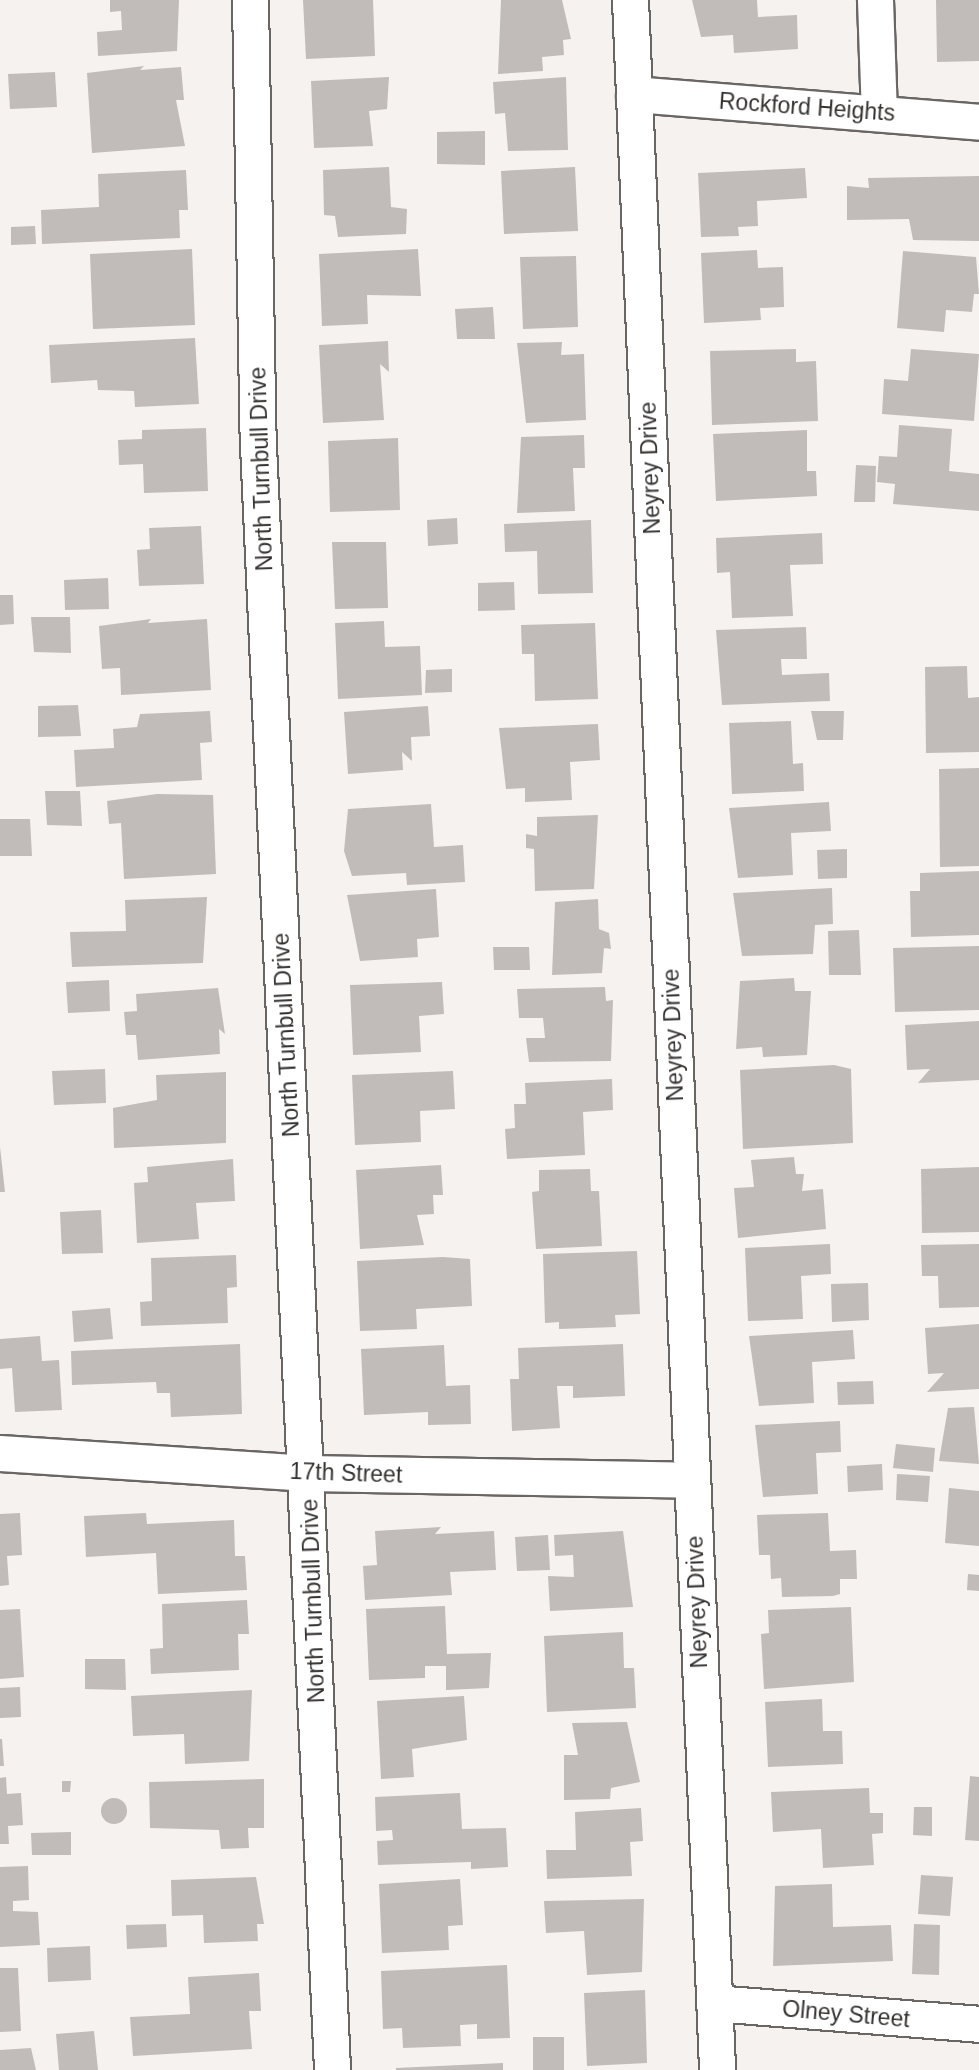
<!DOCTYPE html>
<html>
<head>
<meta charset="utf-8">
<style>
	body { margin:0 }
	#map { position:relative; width:979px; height:2070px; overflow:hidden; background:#f6f2ef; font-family:Arial,sans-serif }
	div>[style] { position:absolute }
	.building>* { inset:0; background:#c1bcba }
	.round { border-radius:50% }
	.roads { filter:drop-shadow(2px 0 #6a6664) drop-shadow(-2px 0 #6a6664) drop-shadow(0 2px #6a6664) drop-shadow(0 -2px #6a6664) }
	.street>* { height:35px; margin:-17.5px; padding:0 17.5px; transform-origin:17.5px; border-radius:17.5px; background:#fff }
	span { translate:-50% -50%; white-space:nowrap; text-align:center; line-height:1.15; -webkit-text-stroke:6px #fff; paint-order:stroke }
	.street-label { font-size:23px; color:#343231 }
</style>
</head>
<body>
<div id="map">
	<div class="building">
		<div style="clip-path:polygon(110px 0,179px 0,177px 51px,98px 56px,97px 32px,122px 30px,121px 11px,110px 12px)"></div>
		<div style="clip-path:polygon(303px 0,373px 0,375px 56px,306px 59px)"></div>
		<div style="clip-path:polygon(501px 0,562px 0,571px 39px,563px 40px,564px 55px,542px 57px,543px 71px,498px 74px)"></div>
		<div style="clip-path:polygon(692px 0,757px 0,758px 17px,797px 15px,798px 49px,734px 53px,733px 35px,701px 37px)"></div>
		<div style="clip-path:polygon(936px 0,979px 0,979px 61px,937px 62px)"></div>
		<div style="clip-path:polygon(144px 66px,140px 70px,181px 67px,184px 100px,176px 100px,185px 146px,92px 153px,87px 73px)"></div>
		<div style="clip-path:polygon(55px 72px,57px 107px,10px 109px,8px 74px)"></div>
		<div style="clip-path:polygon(389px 77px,387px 109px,369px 111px,373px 146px,314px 148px,311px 81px)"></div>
		<div style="clip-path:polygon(566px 77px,568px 150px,508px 151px,505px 113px,495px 114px,493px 82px)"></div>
		<div style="clip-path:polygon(485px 131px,485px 165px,437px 164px,437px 132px)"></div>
		<div style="clip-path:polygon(389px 167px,391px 207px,407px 209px,406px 234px,338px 237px,335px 216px,324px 215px,323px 170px)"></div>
		<div style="clip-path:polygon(575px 167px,578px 231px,504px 234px,501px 171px)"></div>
		<div style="clip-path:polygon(805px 168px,807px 198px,757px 201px,758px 226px,738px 227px,739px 236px,701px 237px,698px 173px)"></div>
		<div style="clip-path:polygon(186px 170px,188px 210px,179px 210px,180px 238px,42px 244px,41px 210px,99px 207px,98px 174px)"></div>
		<div style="clip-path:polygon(979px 176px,979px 241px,913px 240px,909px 219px,847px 220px,847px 186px,869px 188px,868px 178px)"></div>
		<div style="clip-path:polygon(35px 226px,36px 244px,11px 245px,11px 227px)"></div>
		<div style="clip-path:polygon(192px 249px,195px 325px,93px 329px,90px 254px)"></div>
		<div style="clip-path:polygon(418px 249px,421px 296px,367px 295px,368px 324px,322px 326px,319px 254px)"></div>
		<div style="clip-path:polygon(757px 250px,758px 268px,783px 267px,784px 307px,760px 308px,761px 320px,704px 323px,701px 253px)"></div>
		<div style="clip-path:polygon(903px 251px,976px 257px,979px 294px,974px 294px,972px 312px,946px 310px,944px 332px,897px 328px)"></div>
		<div style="clip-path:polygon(576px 256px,578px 327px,523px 329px,520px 257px)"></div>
		<div style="clip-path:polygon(493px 307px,495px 339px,457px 339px,455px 309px)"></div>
		<div style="clip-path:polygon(195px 338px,199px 404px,135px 407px,134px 391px,98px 390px,97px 380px,51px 383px,49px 345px)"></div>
		<div style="clip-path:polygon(388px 341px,389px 372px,380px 364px,384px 420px,323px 423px,319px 345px)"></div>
		<div style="clip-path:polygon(562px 342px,561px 355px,584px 354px,586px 420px,526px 423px,517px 343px)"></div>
		<div style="clip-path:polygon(796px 349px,796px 362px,816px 361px,818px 421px,712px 425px,710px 351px)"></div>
		<div style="clip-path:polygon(911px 349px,979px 354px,974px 421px,882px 414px,884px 379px,908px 381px)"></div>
		<div style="clip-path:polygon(899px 425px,952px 429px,949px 471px,979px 474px,979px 511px,893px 504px,895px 484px,877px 482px,879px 456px,897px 457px)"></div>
		<div style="clip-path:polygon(206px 428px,208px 491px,144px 493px,143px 464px,119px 465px,118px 440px,142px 439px,142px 430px)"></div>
		<div style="clip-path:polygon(807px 430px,807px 471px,816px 471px,817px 496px,716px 501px,713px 434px)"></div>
		<div style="clip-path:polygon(584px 435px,585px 468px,573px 468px,575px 511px,517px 513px,521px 437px)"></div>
		<div style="clip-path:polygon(398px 438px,400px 510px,330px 512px,328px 441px)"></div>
		<div style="clip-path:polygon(856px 465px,876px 466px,875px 502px,854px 502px)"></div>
		<div style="clip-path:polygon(457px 518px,458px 544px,428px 546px,427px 520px)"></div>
		<div style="clip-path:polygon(591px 520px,593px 593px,538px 594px,537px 551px,505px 552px,504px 524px)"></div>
		<div style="clip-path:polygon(201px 526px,204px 584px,139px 586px,137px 550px,150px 549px,149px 528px)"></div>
		<div style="clip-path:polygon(822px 533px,823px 564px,790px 565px,793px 616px,732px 618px,730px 572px,717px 573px,716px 538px)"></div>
		<div style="clip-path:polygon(332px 542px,386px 542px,388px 608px,335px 609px)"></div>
		<div style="clip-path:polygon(108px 578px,109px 609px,65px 610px,64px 580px)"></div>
		<div style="clip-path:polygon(514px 582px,515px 610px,478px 611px,478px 583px)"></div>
		<div style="clip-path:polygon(0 595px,13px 595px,14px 624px,0 625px)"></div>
		<div style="clip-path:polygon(31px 617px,70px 617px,71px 653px,34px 652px)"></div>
		<div style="clip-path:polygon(151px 619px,148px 623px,207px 619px,211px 690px,121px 695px,120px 668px,102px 669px,99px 626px)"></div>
		<div style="clip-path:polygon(384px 621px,385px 647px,420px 646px,422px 695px,338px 699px,335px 623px)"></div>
		<div style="clip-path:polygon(595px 623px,598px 699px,535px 701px,534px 654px,522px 654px,521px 625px)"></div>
		<div style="clip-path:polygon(806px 627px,807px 659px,781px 659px,782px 675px,829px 673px,830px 701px,722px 705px,716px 630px)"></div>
		<div style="clip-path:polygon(967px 666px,968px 698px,979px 697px,979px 752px,926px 753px,925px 667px)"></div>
		<div style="clip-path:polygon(452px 669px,452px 692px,425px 693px,426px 670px)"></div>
		<div style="clip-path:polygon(78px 705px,81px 736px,38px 737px,38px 706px)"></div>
		<div style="clip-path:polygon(428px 706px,430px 736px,411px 737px,412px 761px,402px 752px,403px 770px,348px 774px,344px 712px)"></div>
		<div style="clip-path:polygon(210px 711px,212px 742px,200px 743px,202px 780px,76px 787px,74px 750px,114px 748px,113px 729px,137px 727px,140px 714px)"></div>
		<div style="clip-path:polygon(811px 711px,844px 711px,843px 740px,817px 740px)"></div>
		<div style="clip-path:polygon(791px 721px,793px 764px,803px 763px,804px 791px,732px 794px,729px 723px)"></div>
		<div style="clip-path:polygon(598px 724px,600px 760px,570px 762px,572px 800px,525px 802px,525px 788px,506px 789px,499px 728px)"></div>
		<div style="clip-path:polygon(979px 768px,979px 866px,940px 867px,939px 769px)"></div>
		<div style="clip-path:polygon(45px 791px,80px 791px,82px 826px,47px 825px)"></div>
		<div style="clip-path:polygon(157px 794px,213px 795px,216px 874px,124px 879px,121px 823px,109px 824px,107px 801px)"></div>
		<div style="clip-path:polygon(829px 802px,831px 831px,791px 833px,793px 875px,738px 878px,729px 808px)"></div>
		<div style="clip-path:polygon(431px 804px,434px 847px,463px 845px,465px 882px,407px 885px,406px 873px,352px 876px,344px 851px,348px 809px)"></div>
		<div style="clip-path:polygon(598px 815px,594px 889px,535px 891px,534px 849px,526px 848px,526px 834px,537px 836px,537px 817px)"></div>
		<div style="clip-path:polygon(0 819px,30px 819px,32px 856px,0 856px)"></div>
		<div style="clip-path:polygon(847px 849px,847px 878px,818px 879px,817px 850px)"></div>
		<div style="clip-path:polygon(979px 871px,979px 935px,911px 937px,910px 891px,920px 891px,920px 873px)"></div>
		<div style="clip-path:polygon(832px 888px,833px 924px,815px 925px,813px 954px,742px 956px,733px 893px)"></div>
		<div style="clip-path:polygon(436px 889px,439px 937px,417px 939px,418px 957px,360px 961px,347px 895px)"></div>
		<div style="clip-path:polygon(207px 897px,203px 963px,72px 967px,70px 932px,126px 931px,125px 900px)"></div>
		<div style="clip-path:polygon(598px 899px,599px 929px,609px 933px,611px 949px,604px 948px,602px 973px,552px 975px,555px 902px)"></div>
		<div style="clip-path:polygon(859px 930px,861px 975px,829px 975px,828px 931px)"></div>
		<div style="clip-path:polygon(979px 946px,979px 1010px,895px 1012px,893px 948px)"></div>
		<div style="clip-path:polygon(493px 947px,529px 947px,530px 970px,494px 970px)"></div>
		<div style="clip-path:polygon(794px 978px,795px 991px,811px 991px,807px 1055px,763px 1057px,762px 1047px,736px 1049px,740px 981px)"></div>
		<div style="clip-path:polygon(109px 980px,110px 1011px,68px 1013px,66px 982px)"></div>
		<div style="clip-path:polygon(442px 982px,444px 1014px,419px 1016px,421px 1052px,353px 1055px,350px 985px)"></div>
		<div style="clip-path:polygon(605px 987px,606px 1001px,613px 1000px,611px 1061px,529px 1062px,526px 1038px,545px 1038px,543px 1018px,519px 1018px,517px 989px)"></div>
		<div style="clip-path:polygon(218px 988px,225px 1034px,219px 1029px,220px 1054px,138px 1060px,136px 1035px,126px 1035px,124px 1012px,137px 1011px,136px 994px)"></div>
		<div style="clip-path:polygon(979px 1021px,979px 1080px,918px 1083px,930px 1069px,907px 1070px,905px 1025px)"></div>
		<div style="clip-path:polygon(834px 1065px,851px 1069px,853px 1143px,743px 1149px,740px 1070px)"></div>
		<div style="clip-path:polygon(105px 1069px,106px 1103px,54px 1105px,52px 1071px)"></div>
		<div style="clip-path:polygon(453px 1071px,455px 1109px,420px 1111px,421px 1142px,355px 1145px,352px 1075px)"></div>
		<div style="clip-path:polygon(226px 1072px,226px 1143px,114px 1148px,113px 1108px,157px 1100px,156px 1075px)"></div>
		<div style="clip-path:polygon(612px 1079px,613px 1110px,583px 1112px,585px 1155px,507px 1159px,505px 1129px,515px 1128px,514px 1104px,526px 1104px,525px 1083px)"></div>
		<div style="clip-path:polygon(0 1147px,5px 1192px,0 1192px)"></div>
		<div style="clip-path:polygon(794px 1157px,796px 1174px,804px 1174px,802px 1191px,823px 1189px,826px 1229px,738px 1238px,734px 1188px,754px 1187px,751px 1160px)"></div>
		<div style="clip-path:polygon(233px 1159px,235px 1201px,196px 1203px,199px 1239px,137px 1243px,134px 1183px,148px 1182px,147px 1167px)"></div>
		<div style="clip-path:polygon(441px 1165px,443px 1195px,433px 1195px,434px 1214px,417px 1215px,424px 1245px,360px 1249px,356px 1170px)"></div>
		<div style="clip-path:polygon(979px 1167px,979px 1232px,922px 1233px,921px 1169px)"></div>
		<div style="clip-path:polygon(590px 1169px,591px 1191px,599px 1191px,602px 1246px,536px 1249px,532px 1192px,539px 1191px,539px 1170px)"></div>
		<div style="clip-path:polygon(101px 1210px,103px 1253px,62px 1254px,60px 1212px)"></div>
		<div style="clip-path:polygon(830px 1244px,831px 1274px,801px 1276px,803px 1319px,748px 1321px,745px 1248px)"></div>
		<div style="clip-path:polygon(979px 1244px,979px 1307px,939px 1308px,938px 1276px,922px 1276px,921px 1245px)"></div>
		<div style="clip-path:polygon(637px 1251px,640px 1314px,615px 1315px,616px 1327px,559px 1329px,559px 1322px,545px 1323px,543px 1254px)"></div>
		<div style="clip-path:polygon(236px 1255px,237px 1287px,227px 1288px,228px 1323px,141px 1326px,140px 1302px,152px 1301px,151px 1258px)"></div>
		<div style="clip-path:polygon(443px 1257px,470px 1259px,472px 1306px,416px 1309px,417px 1329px,360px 1331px,357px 1261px)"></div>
		<div style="clip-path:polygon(868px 1283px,869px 1320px,832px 1322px,831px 1284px)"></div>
		<div style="clip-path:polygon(110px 1308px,113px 1339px,74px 1342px,72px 1311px)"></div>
		<div style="clip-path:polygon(979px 1324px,979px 1389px,927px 1392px,944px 1373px,928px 1374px,925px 1328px)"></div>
		<div style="clip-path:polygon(853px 1330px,855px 1359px,812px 1362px,814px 1403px,759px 1406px,749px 1336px)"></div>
		<div style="clip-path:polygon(40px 1336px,42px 1361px,59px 1360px,62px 1410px,15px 1412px,12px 1368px,0 1369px,0 1339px)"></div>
		<div style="clip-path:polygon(240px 1344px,242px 1414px,171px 1417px,170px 1393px,157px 1393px,156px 1382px,72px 1385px,71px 1351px)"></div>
		<div style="clip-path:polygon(623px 1344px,625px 1396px,573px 1398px,573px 1386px,557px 1386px,560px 1428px,512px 1431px,510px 1379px,519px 1379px,518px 1348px)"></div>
		<div style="clip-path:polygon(444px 1345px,446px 1386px,470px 1385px,471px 1424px,428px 1425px,428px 1412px,364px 1415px,361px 1349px)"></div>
		<div style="clip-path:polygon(873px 1381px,874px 1404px,838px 1405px,837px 1382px)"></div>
		<div style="clip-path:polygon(974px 1407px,979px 1464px,939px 1461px,948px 1408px)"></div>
		<div style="clip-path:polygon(840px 1421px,841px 1452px,816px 1453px,818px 1494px,763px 1497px,755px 1425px)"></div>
		<div style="clip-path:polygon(896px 1444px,935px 1448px,933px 1472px,893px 1468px)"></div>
		<div style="clip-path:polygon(882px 1464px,883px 1490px,848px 1492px,847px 1466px)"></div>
		<div style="clip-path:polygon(897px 1474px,930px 1476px,928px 1502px,896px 1500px)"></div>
		<div style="clip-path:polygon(949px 1488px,979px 1491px,979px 1546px,945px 1543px)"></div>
		<div style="clip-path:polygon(20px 1513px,22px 1555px,7px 1556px,9px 1585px,0 1586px,0 1514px)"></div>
		<div style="clip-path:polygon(146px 1513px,147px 1524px,234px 1520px,235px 1556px,245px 1556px,247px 1590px,158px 1594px,156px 1553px,86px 1557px,84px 1516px)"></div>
		<div style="clip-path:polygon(828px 1513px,830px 1551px,856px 1550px,857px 1579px,840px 1579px,840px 1594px,833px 1596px,782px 1597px,781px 1578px,771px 1579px,770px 1555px,759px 1555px,757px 1515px)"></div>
		<div style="clip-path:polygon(441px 1527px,435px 1534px,494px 1531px,496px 1570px,450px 1572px,452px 1595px,365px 1600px,363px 1566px,377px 1565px,375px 1531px)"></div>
		<div style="clip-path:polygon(623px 1531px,633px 1607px,550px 1611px,548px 1576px,574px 1577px,573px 1555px,555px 1556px,554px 1535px)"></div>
		<div style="clip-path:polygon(548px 1535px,550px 1570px,517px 1571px,515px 1537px)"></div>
		<div style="clip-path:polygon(968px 1574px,979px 1575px,979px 1591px,967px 1590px)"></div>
		<div style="clip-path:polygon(247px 1600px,249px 1634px,238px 1634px,239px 1670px,151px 1674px,150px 1649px,163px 1648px,162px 1604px)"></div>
		<div style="clip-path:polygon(445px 1606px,447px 1654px,491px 1653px,489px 1688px,446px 1690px,446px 1666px,425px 1666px,425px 1678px,369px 1680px,366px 1609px)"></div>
		<div style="clip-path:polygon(851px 1607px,854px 1682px,764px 1689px,761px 1634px,769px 1633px,768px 1610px)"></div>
		<div style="clip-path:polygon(20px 1609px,24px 1677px,0 1679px,0 1610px)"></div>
		<div style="clip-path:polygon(623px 1632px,624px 1668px,634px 1668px,636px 1708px,547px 1712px,544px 1636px)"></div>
		<div style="clip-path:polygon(85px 1659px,125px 1659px,126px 1690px,85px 1689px)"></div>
		<div style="clip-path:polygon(20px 1687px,21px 1717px,0 1718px,0 1688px)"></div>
		<div style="clip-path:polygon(252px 1690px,249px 1761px,185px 1764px,184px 1734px,133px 1736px,131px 1696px)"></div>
		<div style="clip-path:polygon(464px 1696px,467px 1740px,412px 1749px,414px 1777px,381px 1779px,377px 1701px)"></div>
		<div style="clip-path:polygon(822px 1699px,823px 1731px,842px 1731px,843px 1764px,768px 1767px,765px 1702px)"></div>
		<div style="clip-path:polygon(627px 1722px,640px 1782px,611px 1788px,610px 1799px,564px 1800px,564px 1755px,578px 1755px,572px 1723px)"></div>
		<div style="clip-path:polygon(0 1739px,2px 1739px,4px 1766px,0 1766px)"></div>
		<div style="clip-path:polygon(970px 1776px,979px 1777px,979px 1841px,965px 1840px)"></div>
		<div style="clip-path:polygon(6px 1777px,7px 1794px,21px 1793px,23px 1825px,8px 1826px,9px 1844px,0 1844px,0 1778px)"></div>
		<div style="clip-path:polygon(264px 1779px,264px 1828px,248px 1828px,249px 1848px,221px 1849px,219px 1830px,150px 1828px,149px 1782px)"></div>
		<div style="clip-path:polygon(62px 1781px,71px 1781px,70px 1792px,62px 1792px)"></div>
		<div style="clip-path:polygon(869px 1788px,870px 1813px,883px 1813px,883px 1833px,872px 1834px,874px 1865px,823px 1868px,821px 1829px,773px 1832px,771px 1792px)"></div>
		<div style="clip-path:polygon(460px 1793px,462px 1829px,506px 1828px,508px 1867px,471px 1869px,471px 1862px,378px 1865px,377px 1841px,393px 1840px,392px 1830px,376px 1831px,375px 1797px)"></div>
		<div class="round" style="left:101px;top:1798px;width:26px;height:26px"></div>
		<div style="clip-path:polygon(914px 1807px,932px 1807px,932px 1836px,913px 1835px)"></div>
		<div style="clip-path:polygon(641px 1808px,643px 1841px,630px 1842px,632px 1876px,547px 1879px,546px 1850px,576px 1850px,575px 1812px)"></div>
		<div style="clip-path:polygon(71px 1832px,71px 1855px,32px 1855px,31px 1833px)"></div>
		<div style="clip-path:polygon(28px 1866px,29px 1900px,13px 1901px,13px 1911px,38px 1912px,40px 1945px,0 1947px,0 1867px)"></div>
		<div style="clip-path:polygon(921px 1875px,953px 1877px,950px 1916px,918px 1914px)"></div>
		<div style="clip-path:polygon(256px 1877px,264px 1924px,257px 1924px,258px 1941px,204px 1943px,203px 1915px,172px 1916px,171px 1880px)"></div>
		<div style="clip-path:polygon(460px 1879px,463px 1925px,448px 1926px,449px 1950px,382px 1953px,379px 1884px)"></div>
		<div style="clip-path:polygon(832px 1884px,833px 1927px,891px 1925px,893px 1961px,773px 1966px,775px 1886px)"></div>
		<div style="clip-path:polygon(644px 1899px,642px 1972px,587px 1975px,584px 1931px,546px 1933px,544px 1901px)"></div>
		<div style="clip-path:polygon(166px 1924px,167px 1947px,127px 1949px,126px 1925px)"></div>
		<div style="clip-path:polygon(914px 1924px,940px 1925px,939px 1975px,912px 1974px)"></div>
		<div style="clip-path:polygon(90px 1946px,91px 1980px,48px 1982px,47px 1948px)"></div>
		<div style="clip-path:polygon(507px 1965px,510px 2038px,477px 2039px,477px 2024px,460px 2025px,461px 2046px,403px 2048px,402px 2028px,383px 2029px,381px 1971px)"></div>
		<div style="clip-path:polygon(0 1968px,18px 1968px,21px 2031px,0 2032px)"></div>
		<div style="clip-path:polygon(259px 1973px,261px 2011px,249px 2011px,252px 2049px,133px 2056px,130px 2017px,190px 2014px,188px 1977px)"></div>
		<div style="clip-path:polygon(645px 1990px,647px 2063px,587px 2066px,584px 1993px)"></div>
		<div style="clip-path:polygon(94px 2031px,98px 2070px,59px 2070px,56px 2034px)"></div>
		<div style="clip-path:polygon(533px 2037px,564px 2037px,564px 2070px,533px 2070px)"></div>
		<div style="clip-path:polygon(31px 2048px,36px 2070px,0 2070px,0 2050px)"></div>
		<div style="clip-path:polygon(503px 2063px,503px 2070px,396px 2070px,396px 2068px)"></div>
	</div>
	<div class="roads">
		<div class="street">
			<div style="left:250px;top:0;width:445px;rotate:89deg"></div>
			<div style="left:258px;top:445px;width:1627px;rotate:87.39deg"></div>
			<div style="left:630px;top:0;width:2072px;rotate:87.59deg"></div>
			<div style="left:875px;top:0;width:112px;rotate:88deg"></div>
			<div style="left:634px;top:94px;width:346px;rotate:4.6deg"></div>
			<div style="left:0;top:1453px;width:309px;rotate:3.7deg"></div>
			<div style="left:308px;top:1473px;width:384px;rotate:1deg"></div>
			<div style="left:714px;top:2003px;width:266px;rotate:4.5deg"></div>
		</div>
	</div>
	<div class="street-label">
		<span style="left:807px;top:107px;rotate:4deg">Rockford Heights</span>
		<span style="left:650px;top:468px;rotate:-92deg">Neyrey Drive</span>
		<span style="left:261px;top:469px;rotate:-92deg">North Turnbull Drive</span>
		<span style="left:286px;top:1035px;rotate:-93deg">North Turnbull Drive</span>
		<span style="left:673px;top:1035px;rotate:-92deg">Neyrey Drive</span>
		<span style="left:346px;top:1473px;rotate:2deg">17th Street</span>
		<span style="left:313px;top:1601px;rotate:-92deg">North Turnbull Drive</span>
		<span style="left:697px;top:1602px;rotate:-92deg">Neyrey Drive</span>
		<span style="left:846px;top:2014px;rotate:5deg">Olney Street</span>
	</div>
</div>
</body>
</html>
